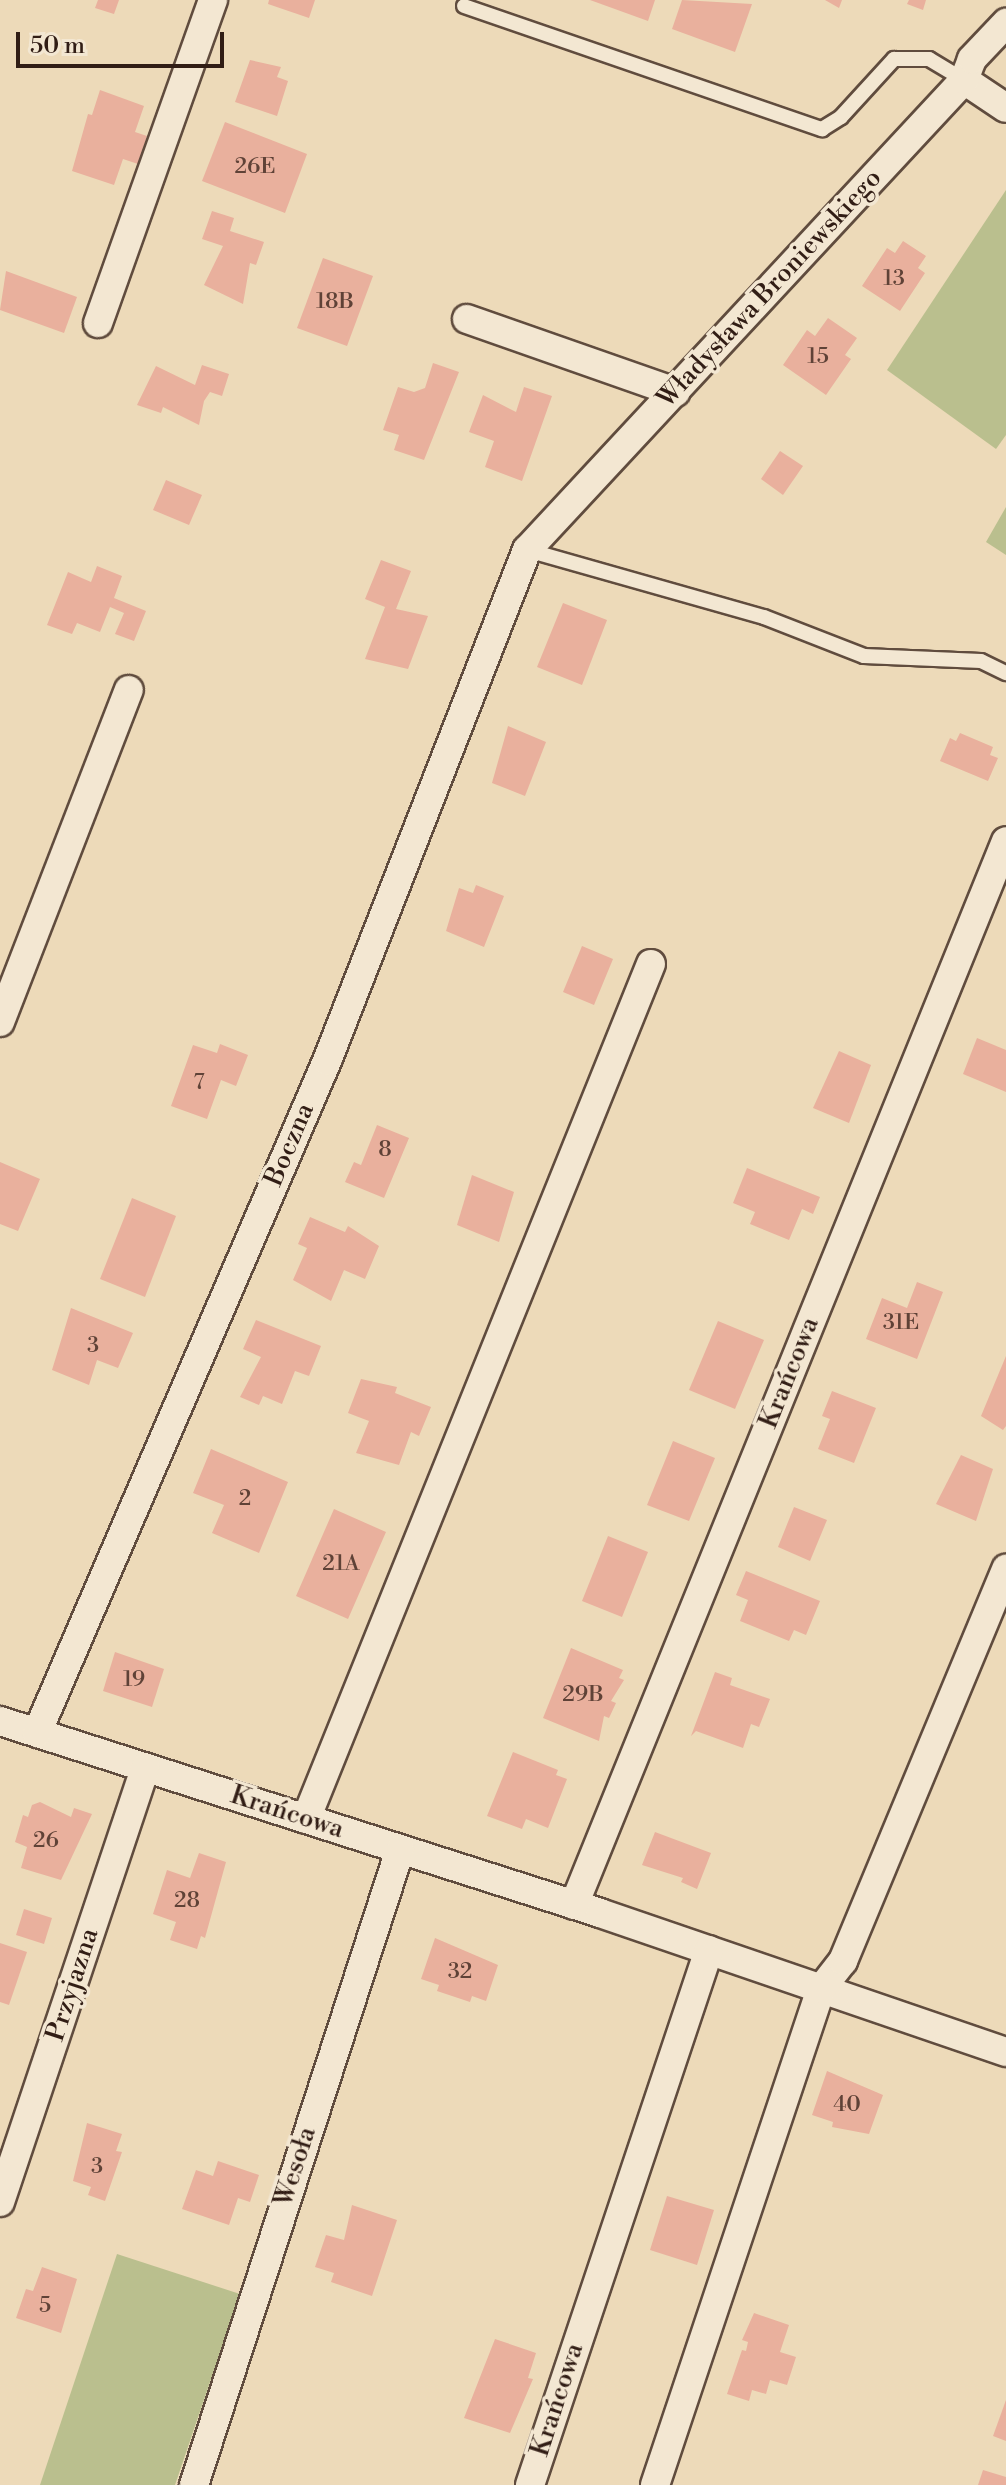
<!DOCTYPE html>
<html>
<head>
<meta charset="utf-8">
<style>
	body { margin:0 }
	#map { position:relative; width:1006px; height:2485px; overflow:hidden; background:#eddab9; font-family:"Libre Bodoni",serif }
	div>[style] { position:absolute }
	.green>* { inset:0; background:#babf8e }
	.building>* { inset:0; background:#e9b09d }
	.roads { filter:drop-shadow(2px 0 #604c3e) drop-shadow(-2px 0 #604c3e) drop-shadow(0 2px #604c3e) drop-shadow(0 -2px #604c3e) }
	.service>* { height:14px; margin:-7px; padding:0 7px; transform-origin:7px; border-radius:7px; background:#f3e7d2 }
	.minor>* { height:28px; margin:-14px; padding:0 14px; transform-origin:14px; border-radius:14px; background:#f3e7d2 }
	span { translate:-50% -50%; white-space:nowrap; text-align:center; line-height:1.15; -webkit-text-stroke:7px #f3e7d2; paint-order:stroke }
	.number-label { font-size:22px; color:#5f4237 }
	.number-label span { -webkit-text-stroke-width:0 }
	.street-label { font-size:26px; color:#311d15 }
	.scale { position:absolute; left:16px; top:32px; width:208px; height:36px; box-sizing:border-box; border:4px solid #311d15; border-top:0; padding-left:10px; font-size:24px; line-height:28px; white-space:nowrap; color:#311d15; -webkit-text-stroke:6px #f3e7d2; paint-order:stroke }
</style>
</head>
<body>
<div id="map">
	<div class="green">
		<div style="clip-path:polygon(1006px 190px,1006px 435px,996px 449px,887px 370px)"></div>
		<div style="clip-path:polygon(1006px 507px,1006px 555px,986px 542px)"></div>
		<div style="clip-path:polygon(117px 2254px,240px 2294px,175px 2485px,40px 2485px)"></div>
	</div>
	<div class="building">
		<div style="clip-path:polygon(98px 0,119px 0,114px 14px,95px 8px)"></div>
		<div style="clip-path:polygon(269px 0,315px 0,309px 18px,268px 4px)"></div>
		<div style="clip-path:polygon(590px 0,655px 0,648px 21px)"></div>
		<div style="clip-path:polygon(682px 0,752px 4px,735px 52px,672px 29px)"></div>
		<div style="clip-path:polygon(825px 0,842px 0,839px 8px)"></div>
		<div style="clip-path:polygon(909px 0,926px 0,923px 10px,907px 4px)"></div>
		<div style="clip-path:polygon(250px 60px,281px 67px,277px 77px,288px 81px,277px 116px,235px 102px)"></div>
		<div style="clip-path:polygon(100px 90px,144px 106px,135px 132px,147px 136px,138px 164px,123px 159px,114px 185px,72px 171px,88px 114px,92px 115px)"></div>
		<div style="clip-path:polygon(225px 122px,307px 154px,285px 213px,202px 181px)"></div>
		<div style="clip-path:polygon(212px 211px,234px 218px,230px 231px,264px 242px,256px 265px,250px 263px,243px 304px,204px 285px,223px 246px,202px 239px)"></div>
		<div style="clip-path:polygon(903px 241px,926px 256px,918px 268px,925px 273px,900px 311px,862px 286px,887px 248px,895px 253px)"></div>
		<div style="clip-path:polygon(323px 258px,373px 276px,347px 346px,297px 328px)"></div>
		<div style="clip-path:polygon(6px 271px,77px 297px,64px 333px,0 310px)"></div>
		<div style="clip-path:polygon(828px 318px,857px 338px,845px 355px,851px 359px,826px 395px,783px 365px,807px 330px,815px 336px)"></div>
		<div style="clip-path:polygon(433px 363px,459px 372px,424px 460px,394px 450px,399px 435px,383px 430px,398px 387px,414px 392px,425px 388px)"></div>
		<div style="clip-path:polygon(202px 365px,229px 374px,222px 396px,210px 392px,204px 401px,199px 425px,163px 407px,161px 413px,137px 405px,156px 366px,195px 385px)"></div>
		<div style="clip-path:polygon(524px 387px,552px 396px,522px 481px,485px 467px,494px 441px,469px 432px,483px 395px,516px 412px)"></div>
		<div style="clip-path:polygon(780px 451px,803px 466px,783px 495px,761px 479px)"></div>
		<div style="clip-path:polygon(166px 480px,202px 495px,189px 525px,153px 510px)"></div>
		<div style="clip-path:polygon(381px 560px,411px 571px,396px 609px,428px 616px,408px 669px,365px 659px,385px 607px,365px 599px)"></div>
		<div style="clip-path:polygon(97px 566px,122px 576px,114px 598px,146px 611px,134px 641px,115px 634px,124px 613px,110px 607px,100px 632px,77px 623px,72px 634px,47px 625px,68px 572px,91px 582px)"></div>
		<div style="clip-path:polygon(563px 603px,607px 620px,582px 685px,537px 667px)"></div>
		<div style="clip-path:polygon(508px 726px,546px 742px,525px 796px,492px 783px)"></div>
		<div style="clip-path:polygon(960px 733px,993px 747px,990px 755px,998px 758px,988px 781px,940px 761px,950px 738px,956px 741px)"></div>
		<div style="clip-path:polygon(476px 885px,504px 896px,484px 947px,446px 931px,459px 888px,473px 893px)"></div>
		<div style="clip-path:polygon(582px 946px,613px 959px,594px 1005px,563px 992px)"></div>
		<div style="clip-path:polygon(977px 1038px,1006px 1050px,1006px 1092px,963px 1074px)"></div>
		<div style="clip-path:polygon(220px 1044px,248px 1055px,236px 1086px,221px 1080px,207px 1119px,171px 1106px,193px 1045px,217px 1053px)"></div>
		<div style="clip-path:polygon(839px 1051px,871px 1065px,849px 1123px,813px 1108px)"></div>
		<div style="clip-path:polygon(377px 1125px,409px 1138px,384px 1198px,345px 1182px,354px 1162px,361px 1165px)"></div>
		<div style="clip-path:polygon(0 1162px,40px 1179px,18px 1231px,0 1224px)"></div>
		<div style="clip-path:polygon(747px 1168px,820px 1197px,813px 1214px,802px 1209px,789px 1240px,750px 1224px,755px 1212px,733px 1203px)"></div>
		<div style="clip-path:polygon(472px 1175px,514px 1192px,499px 1242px,457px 1225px)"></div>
		<div style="clip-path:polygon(132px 1198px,176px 1216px,145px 1297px,100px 1279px)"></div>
		<div style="clip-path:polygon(310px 1217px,345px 1232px,348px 1226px,379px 1246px,365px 1279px,344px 1270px,331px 1301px,293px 1280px,307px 1248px,298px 1244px)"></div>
		<div style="clip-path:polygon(917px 1282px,943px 1292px,917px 1359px,866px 1339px,882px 1298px,907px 1308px)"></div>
		<div style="clip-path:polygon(71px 1308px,133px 1333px,118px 1368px,97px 1360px,89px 1385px,52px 1370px)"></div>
		<div style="clip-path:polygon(256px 1320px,321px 1346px,309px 1376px,295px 1371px,282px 1404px,263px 1396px,259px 1405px,240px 1397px,261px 1357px,243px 1349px)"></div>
		<div style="clip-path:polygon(718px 1321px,764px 1340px,735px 1409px,689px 1390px)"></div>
		<div style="clip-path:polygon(1006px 1356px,1006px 1426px,1003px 1430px,981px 1416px)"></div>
		<div style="clip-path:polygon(361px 1379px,397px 1387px,395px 1393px,431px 1407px,419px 1436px,411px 1432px,399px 1465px,356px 1453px,369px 1421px,348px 1413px)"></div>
		<div style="clip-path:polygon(832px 1391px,876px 1408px,854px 1463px,818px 1449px,830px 1419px,822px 1416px)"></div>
		<div style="clip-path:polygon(673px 1441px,715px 1458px,689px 1521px,647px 1505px)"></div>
		<div style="clip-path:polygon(211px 1449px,288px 1482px,259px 1553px,212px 1533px,224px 1505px,193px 1493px)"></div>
		<div style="clip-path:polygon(961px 1455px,993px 1469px,976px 1521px,936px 1504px)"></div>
		<div style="clip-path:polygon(794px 1507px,827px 1520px,810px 1561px,778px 1547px)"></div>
		<div style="clip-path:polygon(334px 1509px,386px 1532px,348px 1619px,296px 1596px)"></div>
		<div style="clip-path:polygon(608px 1536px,648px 1552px,622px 1617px,582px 1601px)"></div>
		<div style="clip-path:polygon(746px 1571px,820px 1601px,806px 1635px,794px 1630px,789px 1641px,740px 1621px,748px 1600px,736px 1595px)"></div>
		<div style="clip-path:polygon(571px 1648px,623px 1670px,619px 1678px,624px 1680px,611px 1701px,616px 1703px,609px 1718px,604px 1716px,599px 1741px,543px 1718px)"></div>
		<div style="clip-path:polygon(115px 1652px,164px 1669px,152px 1707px,103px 1691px)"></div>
		<div style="clip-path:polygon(715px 1672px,732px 1678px,730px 1685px,770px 1699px,759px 1727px,751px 1724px,743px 1748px,696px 1731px,691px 1736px)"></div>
		<div style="clip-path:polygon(513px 1752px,558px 1770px,556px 1775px,567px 1779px,548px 1828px,526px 1819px,522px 1829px,487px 1816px)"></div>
		<div style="clip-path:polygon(40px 1802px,71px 1817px,74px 1808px,92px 1814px,61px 1880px,21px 1868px,27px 1847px,15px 1842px,23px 1815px,28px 1817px,32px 1805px)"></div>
		<div style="clip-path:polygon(655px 1832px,711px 1853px,697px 1889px,681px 1882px,683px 1878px,642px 1865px)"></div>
		<div style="clip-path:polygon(199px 1853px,226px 1862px,205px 1938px,201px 1936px,197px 1949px,170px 1940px,176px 1922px,153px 1914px,167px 1870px,190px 1878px)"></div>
		<div style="clip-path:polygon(24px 1909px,52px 1918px,44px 1944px,16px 1935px)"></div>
		<div style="clip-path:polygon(435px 1938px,498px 1965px,486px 2001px,472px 1996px,470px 2002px,437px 1991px,439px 1985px,421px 1979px)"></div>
		<div style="clip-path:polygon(0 1943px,27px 1952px,9px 2005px,0 2002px)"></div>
		<div style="clip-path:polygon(827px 2071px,883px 2095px,869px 2134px,832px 2127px,833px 2122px,812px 2115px)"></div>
		<div style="clip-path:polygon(87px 2123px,122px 2134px,116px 2151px,122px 2152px,105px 2201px,88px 2195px,91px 2187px,73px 2181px)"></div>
		<div style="clip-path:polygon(218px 2161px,259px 2175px,250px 2202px,238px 2198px,229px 2225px,182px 2209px,196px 2170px,213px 2176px)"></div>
		<div style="clip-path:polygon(667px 2196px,714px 2210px,697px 2265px,650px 2250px)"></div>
		<div style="clip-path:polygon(352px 2205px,397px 2220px,372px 2296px,331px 2282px,334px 2273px,315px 2267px,326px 2235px,344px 2240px)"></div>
		<div style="clip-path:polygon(42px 2267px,77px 2279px,61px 2333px,16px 2318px,26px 2289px,33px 2291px)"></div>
		<div style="clip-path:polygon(754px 2313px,789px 2325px,780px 2352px,796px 2357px,787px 2385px,770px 2380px,766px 2394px,752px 2390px,749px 2401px,727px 2394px,742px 2350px,746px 2351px,748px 2342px,742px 2340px)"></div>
		<div style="clip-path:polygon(495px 2339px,536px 2353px,528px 2378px,533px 2379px,510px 2433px,464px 2418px)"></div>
		<div style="clip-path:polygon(1006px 2400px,1006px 2441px,993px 2436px)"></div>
		<div style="clip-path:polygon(983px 2470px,1006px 2477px,1006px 2485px,978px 2485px)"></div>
	</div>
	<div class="roads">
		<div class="service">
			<div style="left:464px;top:6px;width:379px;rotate:19deg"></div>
			<div style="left:822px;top:129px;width:22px;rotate:-32deg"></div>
			<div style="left:841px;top:117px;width:79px;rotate:-47.6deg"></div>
			<div style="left:894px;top:59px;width:35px"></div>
			<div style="left:929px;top:59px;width:41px;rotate:31deg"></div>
			<div style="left:527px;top:550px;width:246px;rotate:15.8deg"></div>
			<div style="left:764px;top:617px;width:107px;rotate:21.3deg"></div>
			<div style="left:864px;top:656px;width:117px;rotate:2.4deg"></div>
			<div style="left:981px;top:661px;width:28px;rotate:26deg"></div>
		</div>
		<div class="minor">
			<div style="left:964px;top:80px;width:50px;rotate:33.7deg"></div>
			<div style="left:467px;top:319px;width:221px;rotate:19.3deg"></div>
			<div style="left:98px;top:323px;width:343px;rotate:-70.4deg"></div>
			<div style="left:0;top:1022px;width:356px;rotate:-68.8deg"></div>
			<div style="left:0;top:1721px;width:630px;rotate:17.74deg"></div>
			<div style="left:600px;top:1913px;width:429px;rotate:18.9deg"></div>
			<div style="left:37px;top:1733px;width:732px;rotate:-66.66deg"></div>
			<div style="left:327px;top:1061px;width:549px;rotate:-68.63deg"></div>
			<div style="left:527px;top:550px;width:642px;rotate:-47.08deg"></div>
			<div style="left:964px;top:80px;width:22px;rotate:-69deg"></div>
			<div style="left:972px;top:59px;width:50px;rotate:-46.6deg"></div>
			<div style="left:306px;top:1819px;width:922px;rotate:-68.03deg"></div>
			<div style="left:574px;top:1905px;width:1148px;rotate:-67.9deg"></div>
			<div style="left:0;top:2202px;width:458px;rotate:-71.5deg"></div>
			<div style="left:194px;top:2485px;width:668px;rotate:-72.03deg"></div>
			<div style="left:530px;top:2485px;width:564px;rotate:-71.5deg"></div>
			<div style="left:655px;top:2485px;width:523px;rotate:-71.5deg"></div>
			<div style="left:821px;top:1989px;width:36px;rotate:-52deg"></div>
			<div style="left:843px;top:1961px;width:425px;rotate:-67.4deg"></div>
		</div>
	</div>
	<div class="number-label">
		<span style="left:255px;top:167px">26E</span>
		<span style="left:894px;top:279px">13</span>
		<span style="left:335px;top:302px">18B</span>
		<span style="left:818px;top:357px">15</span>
		<span style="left:199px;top:1083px">7</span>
		<span style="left:385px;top:1150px">8</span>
		<span style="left:901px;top:1323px">31E</span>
		<span style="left:93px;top:1346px">3</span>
		<span style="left:245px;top:1499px">2</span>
		<span style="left:341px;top:1564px">21A</span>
		<span style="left:134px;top:1680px">19</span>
		<span style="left:583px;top:1695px">29B</span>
		<span style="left:46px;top:1841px">26</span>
		<span style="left:187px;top:1901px">28</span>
		<span style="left:460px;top:1972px">32</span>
		<span style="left:847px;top:2105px">40</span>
		<span style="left:97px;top:2167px">3</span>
		<span style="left:45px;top:2306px">5</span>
	</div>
	<div class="street-label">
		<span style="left:770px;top:289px;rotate:-47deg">Władysława Broniewskiego</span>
		<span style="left:290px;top:1145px;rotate:-67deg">Boczna</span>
		<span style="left:790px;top:1373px;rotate:-68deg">Krańcowa</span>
		<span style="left:287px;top:1813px;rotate:18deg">Krańcowa</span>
		<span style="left:73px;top:1985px;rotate:-72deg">Przyjazna</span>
		<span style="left:296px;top:2167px;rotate:-72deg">Wesoła</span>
		<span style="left:558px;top:2400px;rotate:-72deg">Krańcowa</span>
	</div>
	<div class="scale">50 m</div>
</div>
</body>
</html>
